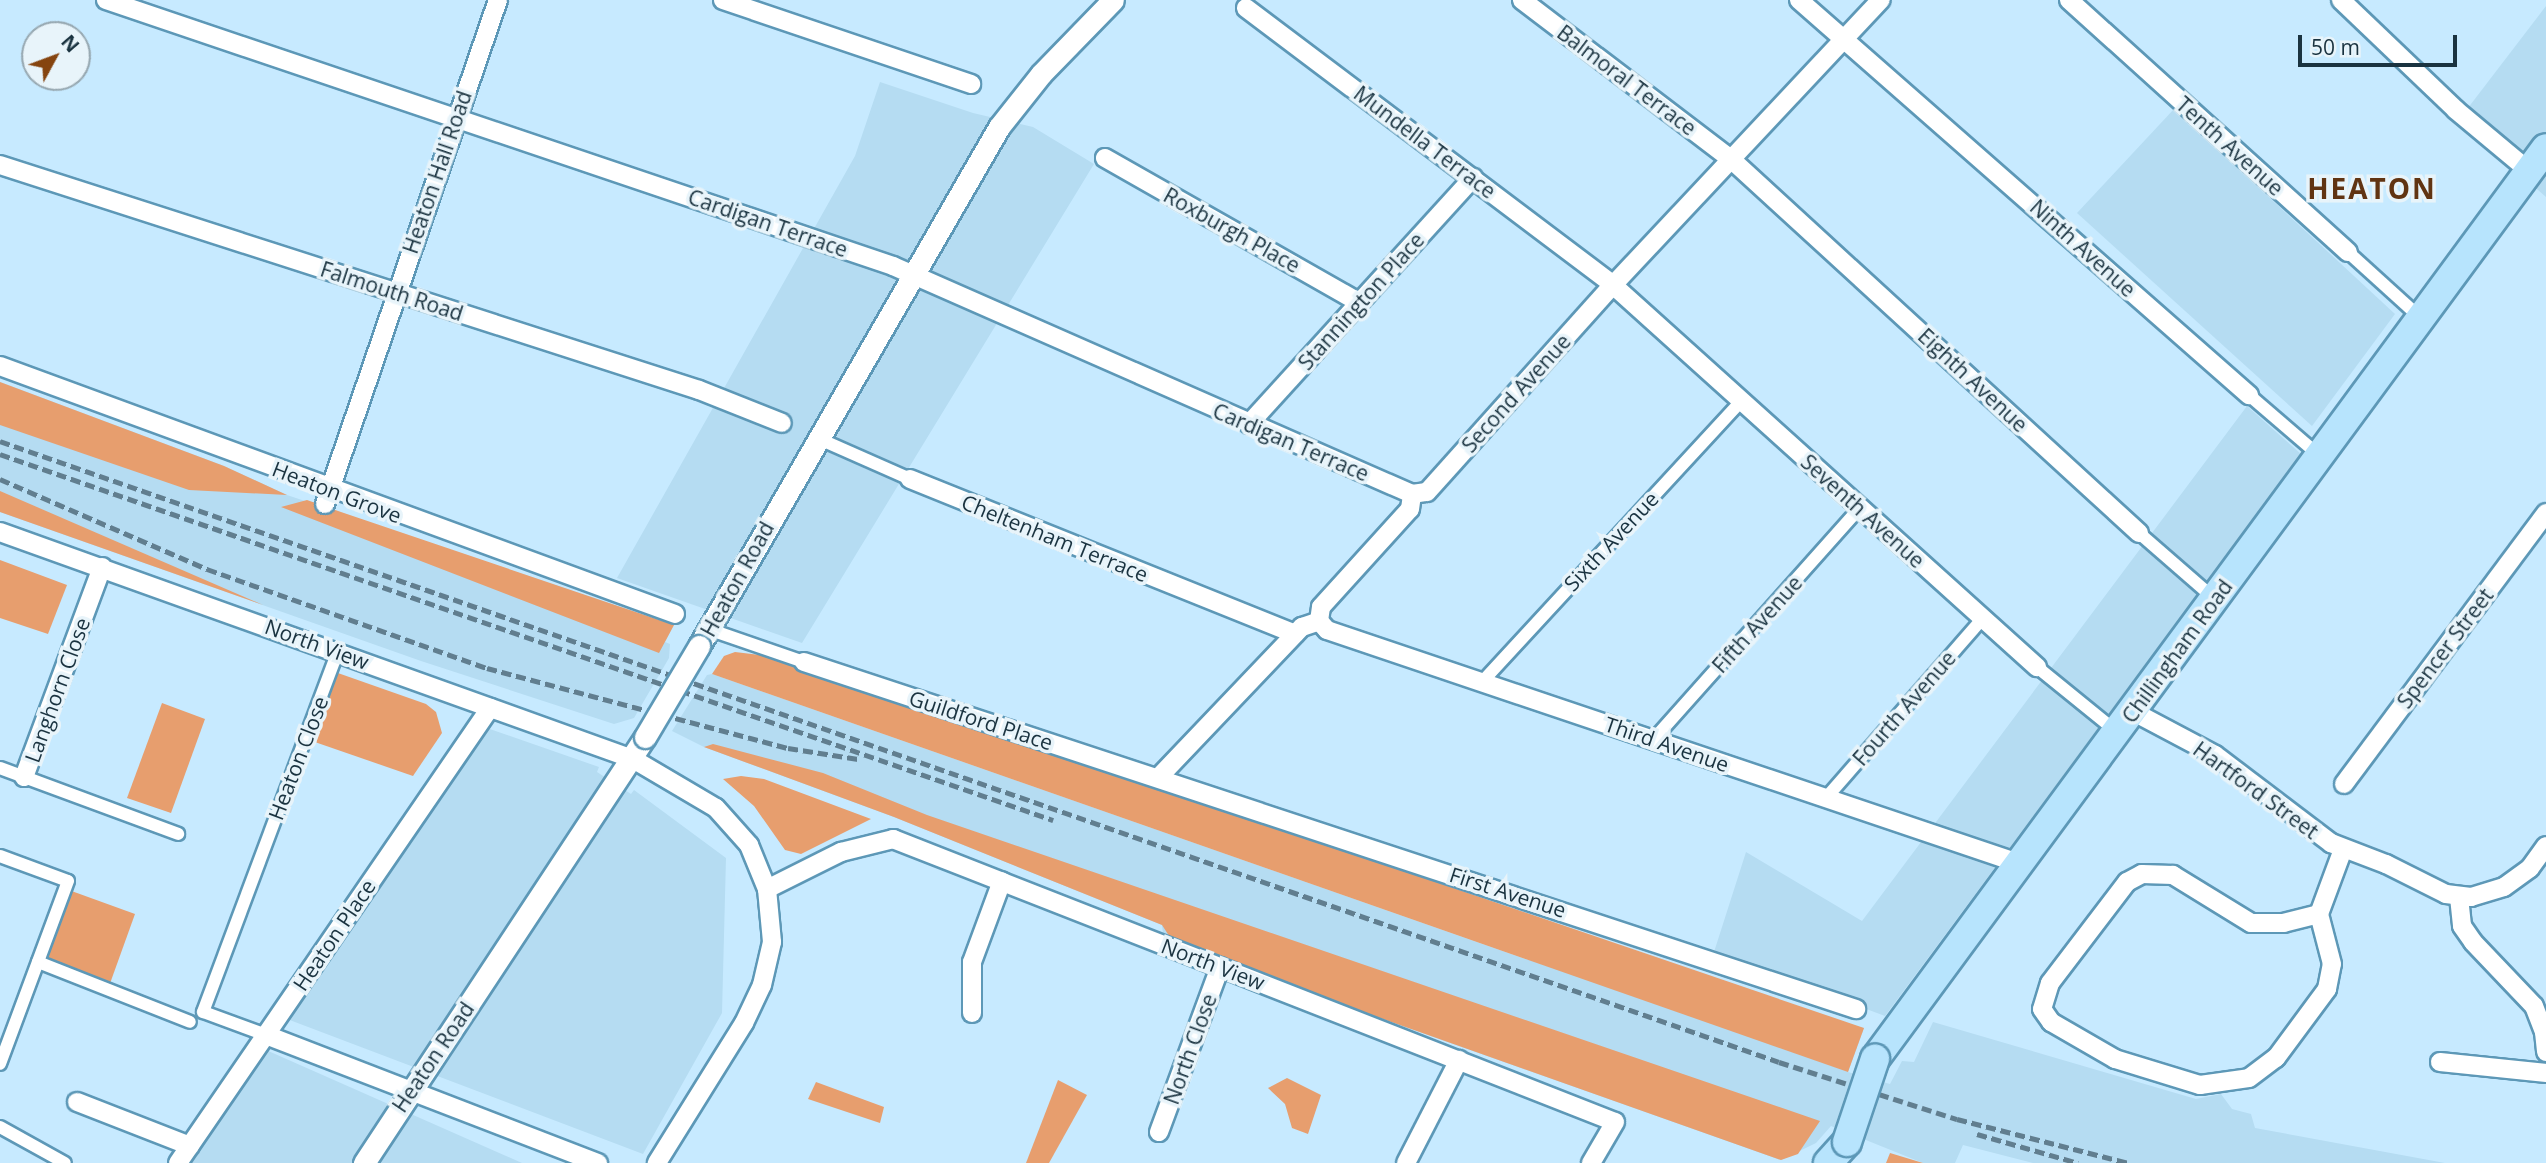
<!DOCTYPE html>
<html>
<head>
<meta charset="utf-8">
<style>
	body { margin:0 }
	#map { position:relative; width:2546px; height:1163px; overflow:hidden; background:#c7eaff; font-family:"Open Sans",sans-serif }
	div>[style] { position:absolute }
	.built>* { inset:0; background:#b5dcf2 }
	.green>* { inset:0; background:#e79e6e }
	.roads { filter:drop-shadow(2px 0 #5d98b7) drop-shadow(-2px 0 #5d98b7) drop-shadow(0 2px #5d98b7) drop-shadow(0 -2px #5d98b7) }
	.pedestrian>* { height:12px; margin:-6px; padding:0 6px; transform-origin:6px; border-radius:6px; background:#fff }
	.minor>* { height:18px; margin:-9px; padding:0 9px; transform-origin:9px; border-radius:9px; background:#fff }
	.tertiary>* { height:21px; margin:-10.5px; padding:0 10.5px; transform-origin:10.5px; border-radius:10.5px; background:#fff }
	.primary>* { height:28px; margin:-14px; padding:0 14px; transform-origin:14px; border-radius:14px; background:#b7e4fd }
	.rail>* { height:5px; margin-top:-2.5px; transform-origin:0; background:repeating-linear-gradient(90deg,#617e8f 0 10px,transparent 0 15px) }
	.bridges { filter:drop-shadow(2px 0 #5d98b7) drop-shadow(-2px 0 #5d98b7) drop-shadow(0 2px #5d98b7) drop-shadow(0 -2px #5d98b7) }
	.tertiary-bridge>* { height:21px; margin:-10.5px; padding:0 10.5px; transform-origin:10.5px; border-radius:10.5px; background:#fff }
	.primary-bridge>* { height:28px; margin:-14px; padding:0 14px; transform-origin:14px; border-radius:14px; background:#b7e4fd }
	span { translate:-50% -50%; white-space:nowrap; text-align:center; line-height:1.15; -webkit-text-stroke:7px #e8f4fa; paint-order:stroke }
	.street-label { font-size:21px; color:#1a3340 }
	.district-label { font-size:28px; color:#613412; font-weight:700; letter-spacing:2px }
	.north { position:absolute; left:21px; top:21px; width:70px; height:70px; box-sizing:border-box; background:#e8f4fa; border:2px solid #96a7b0; border-radius:50%; rotate:49deg; font-size:19px; font-weight:700; line-height:28px; text-align:center; color:#1a3340 }
	.north::after { content:''; display:block; margin:auto; width:24px; height:32px; background:#85440f; clip-path:polygon(50% 0,100% 100%,50% 72%,0 100%) }
	.scale { position:absolute; left:2298px; top:35px; width:159px; height:32px; box-sizing:border-box; border:4px solid #1a3340; border-top:0; padding-left:9px; font-size:21px; line-height:24px; white-space:nowrap; color:#1a3340; -webkit-text-stroke:5px #e8f4fa; paint-order:stroke }
</style>
</head>
<body>
<div id="map">
	<div class="built">
		<div style="clip-path:polygon(2546px 6px,2546px 197px,2458px 121px)"></div>
		<div style="clip-path:polygon(880px 82px,973px 113px,1033px 127px,1094px 164px,802px 643px,617px 578px,855px 156px)"></div>
		<div style="clip-path:polygon(2174px 109px,2395px 314px,2312px 426px,2077px 213px)"></div>
		<div style="clip-path:polygon(0 382px,224px 466px,287px 495px,674px 625px,665px 642px,670px 644px,669px 658px,634px 718px,614px 724px,421px 661px,0 512px)"></div>
		<div style="clip-path:polygon(2247px 406px,2301px 454px,1885px 1016px,1714px 952px,1746px 852px,1862px 921px)"></div>
		<div style="clip-path:polygon(712px 674px,1525px 959px,1864px 1028px,1848px 1072px,1890px 1084px,1902px 1061px,1914px 1062px,1933px 1022px,2196px 1099px,2221px 1094px,2232px 1109px,2251px 1114px,2255px 1128px,2445px 1163px,2033px 1163px,1963px 1145px,1955px 1163px,1923px 1163px,1831px 1126px,1816px 1143px,1781px 1160px,1191px 951px,1163px 934px,1162px 925px,894px 817px,704px 747px,672px 731px,707px 675px)"></div>
		<div style="clip-path:polygon(484px 727px,599px 767px,597px 772px,631px 794px,634px 790px,726px 858px,722px 1013px,643px 1154px,287px 1019px)"></div>
		<div style="clip-path:polygon(266px 1050px,522px 1163px,191px 1163px)"></div>
	</div>
	<div class="green">
		<div style="clip-path:polygon(0 382px,224px 466px,287px 495px,189px 490px,0 425px)"></div>
		<div style="clip-path:polygon(0 491px,263px 605px,0 512px)"></div>
		<div style="clip-path:polygon(307px 500px,341px 512px,674px 625px,659px 653px,281px 507px)"></div>
		<div style="clip-path:polygon(0 560px,67px 585px,48px 634px,0 618px)"></div>
		<div style="clip-path:polygon(735px 652px,776px 657px,1864px 1028px,1848px 1072px,712px 674px,724px 656px)"></div>
		<div style="clip-path:polygon(335px 672px,426px 704px,436px 712px,442px 733px,413px 776px,309px 740px)"></div>
		<div style="clip-path:polygon(162px 703px,205px 719px,171px 813px,127px 798px)"></div>
		<div style="clip-path:polygon(713px 744px,823px 773px,927px 815px,1820px 1121px,1798px 1154px,1781px 1160px,1191px 951px,1173px 942px,1162px 925px,894px 817px,704px 747px)"></div>
		<div style="clip-path:polygon(741px 776px,764px 779px,871px 819px,801px 854px,785px 850px,754px 806px,723px 779px)"></div>
		<div style="clip-path:polygon(66px 889px,135px 914px,108px 989px,39px 963px)"></div>
		<div style="clip-path:polygon(1287px 1078px,1321px 1095px,1308px 1134px,1292px 1128px,1285px 1104px,1268px 1088px)"></div>
		<div style="clip-path:polygon(1058px 1080px,1087px 1095px,1049px 1163px,1026px 1163px)"></div>
		<div style="clip-path:polygon(816px 1082px,884px 1107px,880px 1123px,808px 1099px)"></div>
		<div style="clip-path:polygon(1890px 1153px,1923px 1163px,1886px 1163px)"></div>
	</div>
	<div class="roads">
		<div class="pedestrian">
			<div style="left:2348px;top:252px;width:100px;rotate:42.2deg"></div>
			<div style="left:2249px;top:395px;width:94px;rotate:40.7deg"></div>
			<div style="left:817px;top:438px;width:102px;rotate:23.8deg"></div>
			<div style="left:2139px;top:533px;width:101px;rotate:41deg"></div>
			<div style="left:708px;top:629px;width:102px;rotate:19deg"></div>
			<div style="left:2037px;top:667px;width:103px;rotate:39.1deg"></div>
			<div style="left:1482px;top:682px;width:382px;rotate:-47.3deg"></div>
			<div style="left:1653px;top:740px;width:311px;rotate:-48.3deg"></div>
			<div style="left:0;top:768px;width:190px;rotate:20.3deg"></div>
			<div style="left:1826px;top:798px;width:239px;rotate:-48.9deg"></div>
			<div style="left:0;top:856px;width:72px;rotate:20.2deg"></div>
			<div style="left:68px;top:881px;width:195px;rotate:110.4deg"></div>
			<div style="left:38px;top:962px;width:163px;rotate:21.5deg"></div>
			<div style="left:266px;top:1035px;width:67px;rotate:-159.9deg"></div>
			<div style="left:203px;top:1012px;width:385px;rotate:-69.5deg"></div>
			<div style="left:0;top:1127px;width:74px;rotate:29deg"></div>
		</div>
		<div class="minor">
			<div style="left:106px;top:0;width:831px;rotate:18.67deg"></div>
			<div style="left:893px;top:266px;width:567px;rotate:23.72deg"></div>
			<div style="left:723px;top:0;width:262px;rotate:18.7deg"></div>
			<div style="left:1522px;top:0;width:264px;rotate:37.3deg"></div>
			<div style="left:1732px;top:160px;width:552px;rotate:42.5deg"></div>
			<div style="left:1799px;top:0;width:599px;rotate:41.28deg"></div>
			<div style="left:2069px;top:0;width:376px;rotate:42.1deg"></div>
			<div style="left:2341px;top:0;width:159px;rotate:43.7deg"></div>
			<div style="left:2456px;top:110px;width:95px;rotate:39.9deg"></div>
			<div style="left:1246px;top:8px;width:460px;rotate:37deg"></div>
			<div style="left:1613px;top:285px;width:571px;rotate:42.02deg"></div>
			<div style="left:1105px;top:158px;width:292px;rotate:29.6deg"></div>
			<div style="left:0;top:165px;width:734px;rotate:17.84deg"></div>
			<div style="left:699px;top:390px;width:89px;rotate:21.7deg"></div>
			<div style="left:0;top:366px;width:719px;rotate:20.17deg"></div>
			<div style="left:1249px;top:424px;width:333px;rotate:-47.7deg"></div>
			<div style="left:910px;top:479px;width:415px;rotate:21.9deg"></div>
			<div style="left:1412px;top:494px;width:15px;rotate:-8deg"></div>
			<div style="left:1427px;top:492px;width:278px;rotate:-48.1deg"></div>
			<div style="left:1613px;top:285px;width:391px;rotate:-46.8deg"></div>
			<div style="left:325px;top:504px;width:533px;rotate:-71.06deg"></div>
			<div style="left:0;top:532px;width:672px;rotate:19.73deg"></div>
			<div style="left:633px;top:759px;width:96px;rotate:30.6deg"></div>
			<div style="left:716px;top:808px;width:50px;rotate:48.3deg"></div>
			<div style="left:749px;top:845px;width:48px;rotate:67.8deg"></div>
			<div style="left:767px;top:889px;width:53px;rotate:84.6deg"></div>
			<div style="left:772px;top:942px;width:44px;rotate:103.1deg"></div>
			<div style="left:762px;top:985px;width:42px;rotate:115.3deg"></div>
			<div style="left:744px;top:1023px;width:165px;rotate:121.9deg"></div>
			<div style="left:1319px;top:621px;width:12px;rotate:48deg"></div>
			<div style="left:1327px;top:630px;width:729px;rotate:18.63deg"></div>
			<div style="left:1319px;top:621px;width:14px;rotate:-82deg"></div>
			<div style="left:1321px;top:607px;width:132px;rotate:-47.8deg"></div>
			<div style="left:1410px;top:509px;width:15px;rotate:-82deg"></div>
			<div style="left:804px;top:662px;width:1108px;rotate:18.26deg"></div>
			<div style="left:2132px;top:711px;width:94px;rotate:27.9deg"></div>
			<div style="left:2215px;top:755px;width:146px;rotate:37.2deg"></div>
			<div style="left:2331px;top:843px;width:59px;rotate:20.9deg"></div>
			<div style="left:2386px;top:864px;width:67px;rotate:26.6deg"></div>
			<div style="left:2446px;top:894px;width:25px;rotate:7deg"></div>
			<div style="left:2471px;top:897px;width:34px;rotate:-17deg"></div>
			<div style="left:2504px;top:887px;width:32px;rotate:-36deg"></div>
			<div style="left:2530px;top:868px;width:27px;rotate:-54deg"></div>
			<div style="left:24px;top:777px;width:224px;rotate:-69.6deg"></div>
			<div style="left:1158px;top:778px;width:209px;rotate:-46.4deg"></div>
			<div style="left:1302px;top:627px;width:18px;rotate:-19deg"></div>
			<div style="left:2344px;top:784px;width:338px;rotate:-53.3deg"></div>
			<div style="left:767px;top:889px;width:83px;rotate:-26.6deg"></div>
			<div style="left:841px;top:852px;width:54px;rotate:-14deg"></div>
			<div style="left:893px;top:839px;width:775px;rotate:21.4deg"></div>
			<div style="left:1615px;top:1122px;width:48px;rotate:120.3deg"></div>
			<div style="left:2459px;top:897px;width:29px;rotate:84deg"></div>
			<div style="left:2462px;top:926px;width:19px;rotate:55deg"></div>
			<div style="left:2473px;top:942px;width:88px;rotate:46.4deg"></div>
			<div style="left:2534px;top:1006px;width:28px;rotate:69deg"></div>
			<div style="left:2544px;top:1032px;width:20px;rotate:84deg"></div>
			<div style="left:2319px;top:914px;width:36px;rotate:166deg"></div>
			<div style="left:2284px;top:923px;width:33px;rotate:180deg"></div>
			<div style="left:2251px;top:923px;width:92px;rotate:-148.4deg"></div>
			<div style="left:2173px;top:875px;width:31px;rotate:-178deg"></div>
			<div style="left:2142px;top:874px;width:17px;rotate:152deg"></div>
			<div style="left:2127px;top:882px;width:127px;rotate:127.3deg"></div>
			<div style="left:2050px;top:983px;width:27px;rotate:107deg"></div>
			<div style="left:2042px;top:1009px;width:16px;rotate:55deg"></div>
			<div style="left:2051px;top:1022px;width:74px;rotate:30deg"></div>
			<div style="left:2115px;top:1059px;width:89px;rotate:17deg"></div>
			<div style="left:2200px;top:1085px;width:49px;rotate:-8.1deg"></div>
			<div style="left:2249px;top:1078px;width:34px;rotate:-37deg"></div>
			<div style="left:2276px;top:1058px;width:86px;rotate:-53.5deg"></div>
			<div style="left:2327px;top:989px;width:25px;rotate:-79deg"></div>
			<div style="left:2332px;top:964px;width:52px;rotate:-104.6deg"></div>
			<div style="left:2319px;top:914px;width:69px;rotate:-69.7deg"></div>
			<div style="left:972px;top:1013px;width:51px;rotate:-90deg"></div>
			<div style="left:972px;top:962px;width:86px;rotate:-69.7deg"></div>
			<div style="left:266px;top:1035px;width:356px;rotate:21.1deg"></div>
			<div style="left:2440px;top:1062px;width:107px;rotate:5.9deg"></div>
			<div style="left:77px;top:1102px;width:121px;rotate:21.3deg"></div>
			<div style="left:1159px;top:1132px;width:176px;rotate:-69.7deg"></div>
			<div style="left:178px;top:1163px;width:552px;rotate:-55.56deg"></div>
			<div style="left:1406px;top:1163px;width:116px;rotate:-62.8deg"></div>
		</div>
		<div class="tertiary">
			<div style="left:699px;top:646px;width:599px;rotate:-59.97deg"></div>
			<div style="left:999px;top:127px;width:68px;rotate:-51.6deg"></div>
			<div style="left:1041px;top:74px;width:103px;rotate:-45.8deg"></div>
			<div style="left:364px;top:1163px;width:510px;rotate:-56.59deg"></div>
		</div>
		<div class="primary">
			<div style="left:1875px;top:1059px;width:1131px;rotate:-53.63deg"></div>
			<div style="left:1828px;top:1163px;width:28px;rotate:-48deg"></div>
		</div>
	</div>
	<div class="rail">
		<div style="left:0;top:441px;width:1884px;rotate:19.24deg"></div>
		<div style="left:1779px;top:1062px;width:187px;rotate:17.8deg"></div>
		<div style="left:1957px;top:1119px;width:177px;rotate:14.4deg"></div>
		<div style="left:0;top:454px;width:1115px;rotate:19.17deg"></div>
		<div style="left:0;top:479px;width:226px;rotate:23.5deg"></div>
		<div style="left:207px;top:569px;width:297px;rotate:19.5deg"></div>
		<div style="left:487px;top:668px;width:311px;rotate:14.9deg"></div>
		<div style="left:788px;top:748px;width:71px;rotate:8.9deg"></div>
		<div style="left:1977px;top:1134px;width:105px;rotate:16deg"></div>
	</div>
	<div class="bridges">
		<div class="tertiary-bridge">
			<div style="left:645px;top:737px;width:106px;rotate:-59.3deg"></div>
		</div>
		<div class="primary-bridge">
			<div style="left:1847px;top:1142px;width:88px;rotate:-71.4deg"></div>
		</div>
	</div>
	<div class="street-label">
		<span style="left:1627px;top:80px;rotate:37deg">Balmoral Terrace</span>
		<span style="left:1425px;top:142px;rotate:37deg">Mundella Terrace</span>
		<span style="left:2230px;top:146px;rotate:42deg">Tenth Avenue</span>
		<span style="left:437px;top:172px;rotate:-71deg">Heaton Hall Road</span>
		<span style="left:768px;top:223px;rotate:19deg">Cardigan Terrace</span>
		<span style="left:1232px;top:230px;rotate:29deg">Roxburgh Place</span>
		<span style="left:2083px;top:248px;rotate:42deg">Ninth Avenue</span>
		<span style="left:392px;top:291px;rotate:18deg">Falmouth Road</span>
		<span style="left:1361px;top:301px;rotate:-48deg">Stannington Place</span>
		<span style="left:1973px;top:380px;rotate:43deg">Eighth Avenue</span>
		<span style="left:1516px;top:393px;rotate:-48deg">Second Avenue</span>
		<span style="left:1291px;top:442px;rotate:23deg">Cardigan Terrace</span>
		<span style="left:337px;top:492px;rotate:21deg">Heaton Grove</span>
		<span style="left:1863px;top:511px;rotate:42deg">Seventh Avenue</span>
		<span style="left:1055px;top:538px;rotate:22deg">Cheltenham Terrace</span>
		<span style="left:1611px;top:541px;rotate:-47deg">Sixth Avenue</span>
		<span style="left:737px;top:579px;rotate:-61deg">Heaton Road</span>
		<span style="left:1757px;top:624px;rotate:-48deg">Fifth Avenue</span>
		<span style="left:317px;top:644px;rotate:20deg">North View</span>
		<span style="left:2445px;top:648px;rotate:-53deg">Spencer Street</span>
		<span style="left:2177px;top:651px;rotate:-54deg">Chillingham Road</span>
		<span style="left:57px;top:690px;rotate:-70deg">Langhorn Close</span>
		<span style="left:1904px;top:708px;rotate:-49deg">Fourth Avenue</span>
		<span style="left:981px;top:720px;rotate:18deg">Guildford Place</span>
		<span style="left:1667px;top:744px;rotate:19deg">Third Avenue</span>
		<span style="left:298px;top:758px;rotate:-69deg">Heaton Close</span>
		<span style="left:2256px;top:790px;rotate:36deg">Hartford Street</span>
		<span style="left:1508px;top:892px;rotate:18deg">First Avenue</span>
		<span style="left:334px;top:935px;rotate:-56deg">Heaton Place</span>
		<span style="left:1213px;top:964px;rotate:21deg">North View</span>
		<span style="left:1190px;top:1049px;rotate:-70deg">North Close</span>
		<span style="left:433px;top:1057px;rotate:-56deg">Heaton Road</span>
	</div>
	<div class="district-label">
		<span style="left:2372px;top:188px">HEATON</span>
	</div>
	<div class="north">N</div>
	<div class="scale">50 m</div>
</div>
</body>
</html>
